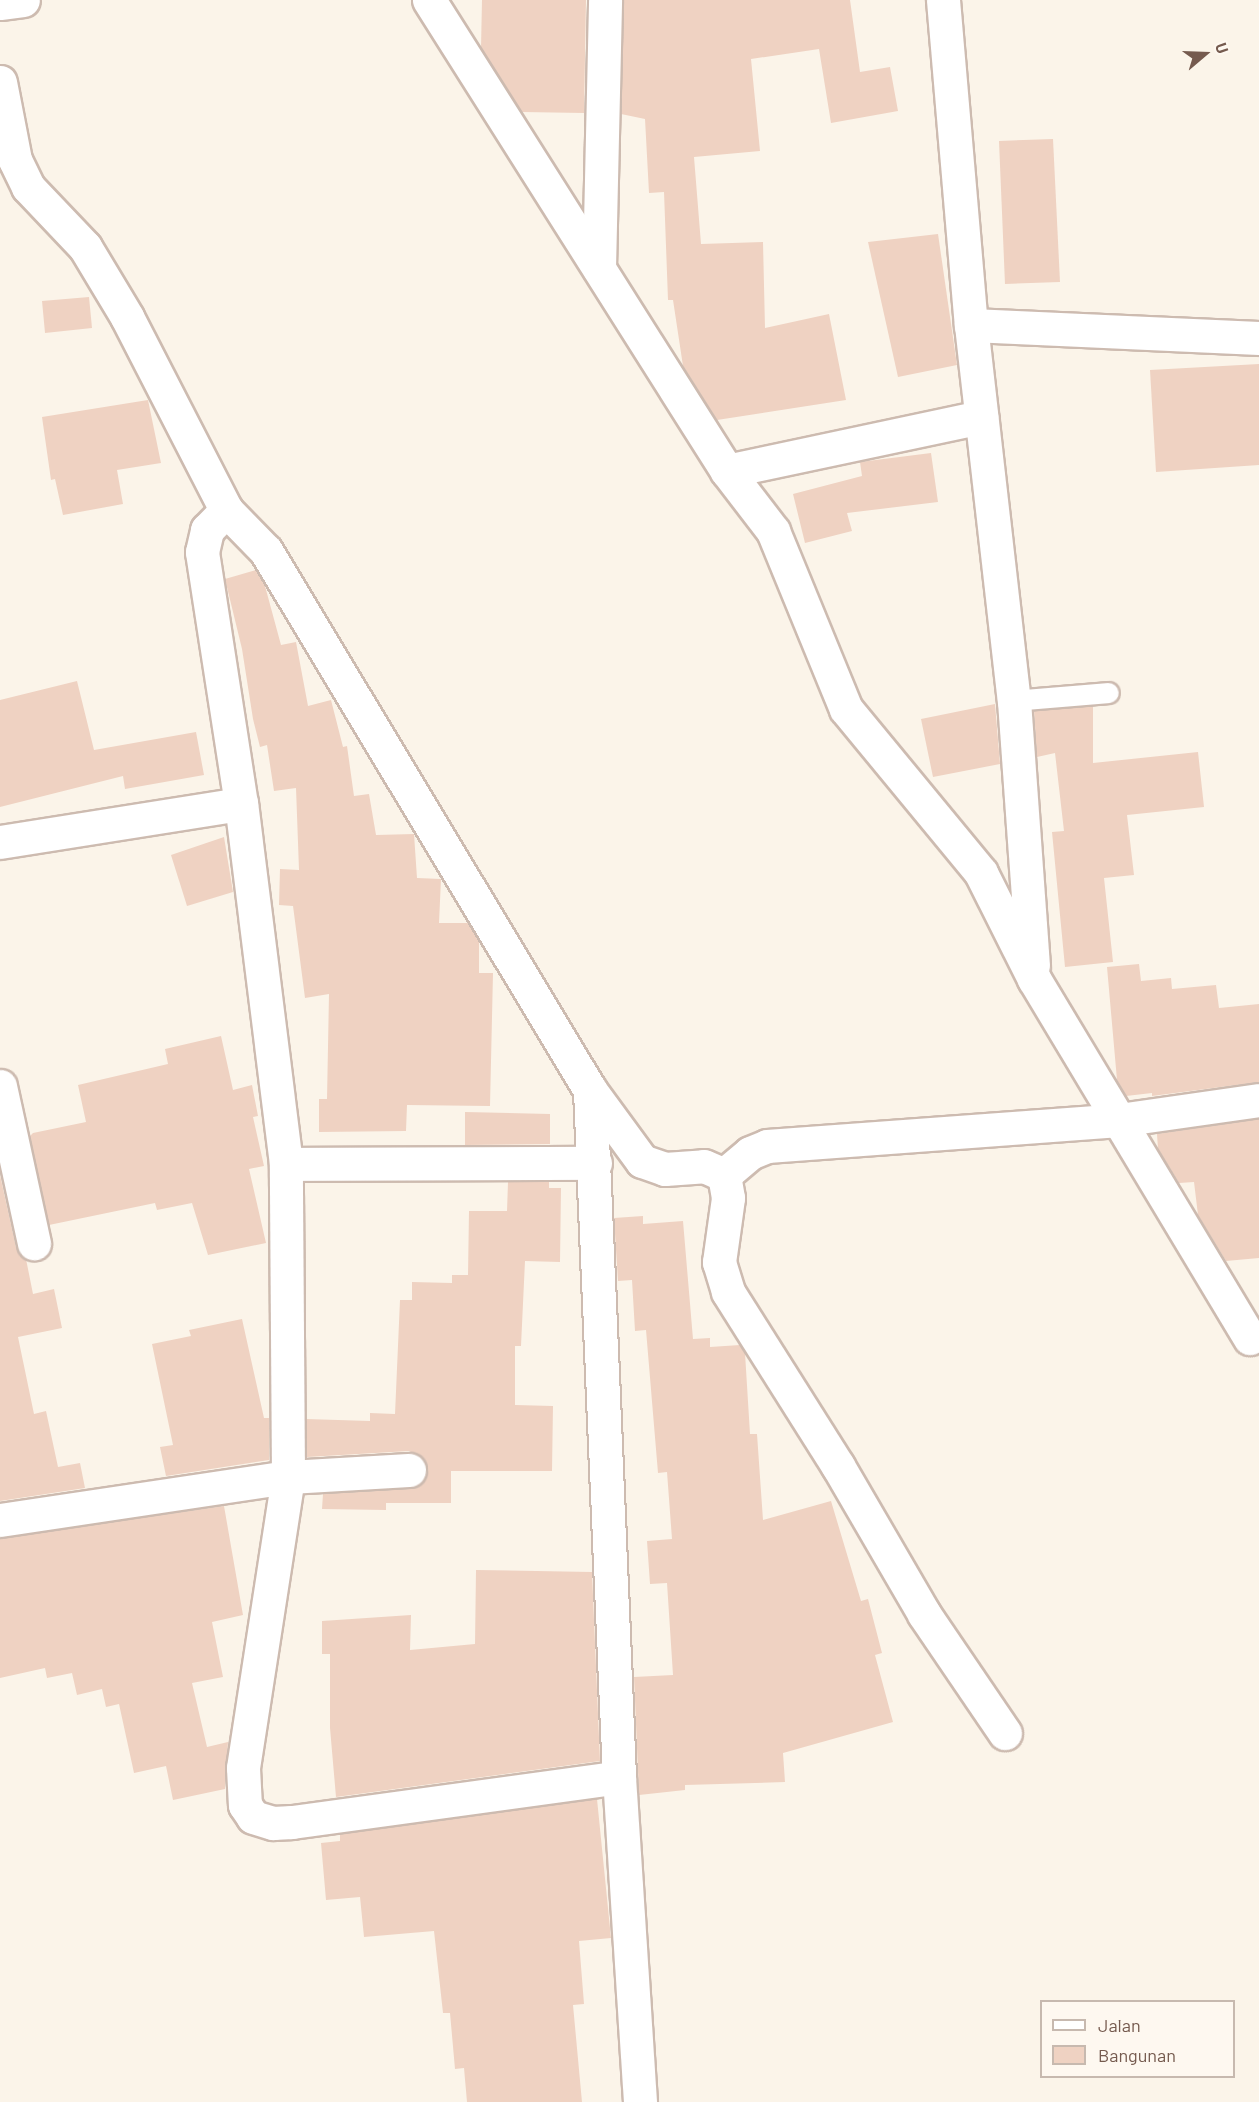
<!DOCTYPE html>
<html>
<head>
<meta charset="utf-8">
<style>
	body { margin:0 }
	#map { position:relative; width:1259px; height:2102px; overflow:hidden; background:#fbf4e9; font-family:Barlow,sans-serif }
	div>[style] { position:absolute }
	.building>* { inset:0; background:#efd2c2 }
	.roads { filter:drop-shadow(2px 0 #cdbbb0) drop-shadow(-2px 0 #cdbbb0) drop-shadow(0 2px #cdbbb0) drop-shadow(0 -2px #cdbbb0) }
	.service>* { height:20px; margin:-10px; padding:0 10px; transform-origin:10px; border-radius:10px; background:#fff }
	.minor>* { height:33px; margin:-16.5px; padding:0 16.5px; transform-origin:16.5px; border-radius:16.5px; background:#fff }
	span { translate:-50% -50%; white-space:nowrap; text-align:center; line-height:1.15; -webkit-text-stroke:6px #fef8f0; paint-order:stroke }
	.legend { position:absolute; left:1040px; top:2000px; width:195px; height:78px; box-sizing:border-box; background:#fef8f0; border:2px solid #c7b9af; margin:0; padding:8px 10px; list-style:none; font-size:18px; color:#755a4e }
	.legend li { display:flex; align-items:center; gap:12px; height:30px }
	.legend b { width:30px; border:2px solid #c7b9af }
	.north { position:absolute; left:1175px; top:24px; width:60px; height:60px; -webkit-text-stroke:4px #fef8f0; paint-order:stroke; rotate:71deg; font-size:16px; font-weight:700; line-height:24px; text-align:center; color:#755a4e }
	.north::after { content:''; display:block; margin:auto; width:21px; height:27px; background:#755a4e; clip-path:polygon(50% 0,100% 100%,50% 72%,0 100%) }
</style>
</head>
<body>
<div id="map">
	<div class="building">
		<div style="clip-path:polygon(482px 0,586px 0,584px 113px,522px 112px,481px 48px)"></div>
		<div style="clip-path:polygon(624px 0,850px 0,860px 72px,890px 67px,898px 111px,831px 123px,819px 49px,751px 59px,760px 151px,694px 157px,701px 244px,763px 242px,765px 328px,829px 314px,846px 400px,717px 420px,683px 366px,673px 300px,668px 300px,664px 192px,649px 193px,645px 119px,621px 114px)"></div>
		<div style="clip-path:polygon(1053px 139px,1060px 282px,1005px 284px,999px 141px)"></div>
		<div style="clip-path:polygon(938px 234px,957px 365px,898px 377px,868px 242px)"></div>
		<div style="clip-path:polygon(89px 297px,92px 328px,45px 333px,42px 301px)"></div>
		<div style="clip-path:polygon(1259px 364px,1259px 465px,1156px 472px,1150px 370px)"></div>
		<div style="clip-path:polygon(148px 400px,161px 463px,117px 470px,123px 504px,63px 515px,55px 479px,51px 480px,42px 417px)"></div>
		<div style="clip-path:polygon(931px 453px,938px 502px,847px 513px,852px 531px,805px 543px,793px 494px,862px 476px,860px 462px)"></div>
		<div style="clip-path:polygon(256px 570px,265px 586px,281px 645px,296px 642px,308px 706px,331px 700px,343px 747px,347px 746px,354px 796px,369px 794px,376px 835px,414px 834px,417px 878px,441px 879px,439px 923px,468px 923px,479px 942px,479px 973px,493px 973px,490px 1106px,407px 1105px,406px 1131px,319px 1132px,319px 1099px,327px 1099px,329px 994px,305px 998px,293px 906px,279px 905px,280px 869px,299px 870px,296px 788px,274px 791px,267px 745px,260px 747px,253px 719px,242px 649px,225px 579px)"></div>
		<div style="clip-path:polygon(77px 681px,94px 750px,196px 732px,204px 775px,125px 789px,123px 776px,0 807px,0 700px)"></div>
		<div style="clip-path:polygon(995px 704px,1000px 764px,933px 777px,921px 719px)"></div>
		<div style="clip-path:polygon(1093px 706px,1093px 763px,1198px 752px,1204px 807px,1127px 815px,1134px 875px,1104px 878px,1113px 962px,1065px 967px,1052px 832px,1064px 831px,1055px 753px,1037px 757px,1034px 711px)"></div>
		<div style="clip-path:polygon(224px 837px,233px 892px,187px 906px,171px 855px)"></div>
		<div style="clip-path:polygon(1139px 964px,1141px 981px,1171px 978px,1172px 989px,1216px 985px,1219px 1008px,1259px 1004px,1259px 1082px,1152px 1096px,1152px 1093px,1126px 1096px,1117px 1080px,1107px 967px)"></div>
		<div style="clip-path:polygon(221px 1036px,233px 1090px,252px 1085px,258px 1116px,253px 1117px,264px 1166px,249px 1169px,266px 1243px,208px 1255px,192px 1203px,157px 1210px,155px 1203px,49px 1225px,30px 1136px,33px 1133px,86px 1122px,78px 1085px,168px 1064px,165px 1049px)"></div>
		<div style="clip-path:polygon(465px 1112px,550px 1114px,550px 1144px,465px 1145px)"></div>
		<div style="clip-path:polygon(1259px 1119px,1259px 1258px,1226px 1261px,1198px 1215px,1194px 1182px,1179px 1183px,1158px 1149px,1157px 1134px)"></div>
		<div style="clip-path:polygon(0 1175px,16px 1247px,26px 1259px,33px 1294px,54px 1289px,62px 1328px,18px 1337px,34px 1414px,46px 1411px,58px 1467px,80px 1463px,85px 1488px,0 1501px)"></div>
		<div style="clip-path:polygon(508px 1182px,549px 1182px,549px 1188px,561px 1188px,560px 1262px,525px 1261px,521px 1346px,515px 1346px,515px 1405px,553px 1406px,552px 1471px,451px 1471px,451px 1503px,386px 1503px,386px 1510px,322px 1509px,323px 1494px,410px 1489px,425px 1479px,425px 1460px,409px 1451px,307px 1457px,306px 1419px,370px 1421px,370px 1413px,395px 1414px,400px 1300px,412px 1300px,412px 1282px,452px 1283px,452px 1275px,468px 1275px,469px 1211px,507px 1211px)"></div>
		<div style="clip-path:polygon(643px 1216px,643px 1224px,683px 1221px,693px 1339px,710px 1338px,710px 1347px,740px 1345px,745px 1353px,750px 1434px,757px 1434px,763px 1520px,831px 1501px,861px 1601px,868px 1599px,882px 1653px,875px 1655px,893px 1722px,783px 1753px,785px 1782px,685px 1785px,685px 1790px,639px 1795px,634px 1677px,673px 1675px,667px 1583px,650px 1584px,647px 1541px,672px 1539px,667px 1472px,658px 1473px,646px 1330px,635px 1331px,632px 1280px,618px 1281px,614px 1218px)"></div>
		<div style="clip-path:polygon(242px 1319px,264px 1418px,269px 1418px,269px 1460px,166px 1476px,160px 1447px,173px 1445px,152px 1344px,191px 1336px,189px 1330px)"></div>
		<div style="clip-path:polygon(224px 1506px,243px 1615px,212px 1622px,223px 1677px,192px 1683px,207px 1747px,228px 1742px,225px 1789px,173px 1800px,166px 1766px,134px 1773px,119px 1704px,106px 1707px,102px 1689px,77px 1695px,72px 1673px,47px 1678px,45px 1668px,0 1678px,0 1538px)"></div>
		<div style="clip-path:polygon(476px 1570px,592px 1572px,600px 1761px,336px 1797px,330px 1728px,330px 1654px,322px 1654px,322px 1621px,411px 1615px,410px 1650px,475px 1644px)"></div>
		<div style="clip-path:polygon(597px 1799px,611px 1938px,579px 1941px,584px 2004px,573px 2005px,582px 2102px,467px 2102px,464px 2068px,455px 2069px,450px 2013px,443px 2013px,434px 1931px,364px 1937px,360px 1897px,326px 1900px,321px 1843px,340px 1841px,340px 1834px)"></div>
	</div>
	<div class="roads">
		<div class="service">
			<div style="left:1014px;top:701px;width:95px;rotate:-4.8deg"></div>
		</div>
		<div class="minor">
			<div style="left:429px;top:0;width:557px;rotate:57.68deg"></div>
			<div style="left:727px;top:471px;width:76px;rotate:52.5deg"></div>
			<div style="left:773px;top:531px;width:192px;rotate:67.7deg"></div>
			<div style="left:846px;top:709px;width:212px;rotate:50.5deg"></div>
			<div style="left:981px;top:873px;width:119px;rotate:63.4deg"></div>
			<div style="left:1034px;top:979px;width:419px;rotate:59deg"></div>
			<div style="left:943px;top:0;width:326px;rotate:85.1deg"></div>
			<div style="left:971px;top:325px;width:378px;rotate:83.5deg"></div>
			<div style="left:1014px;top:701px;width:265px;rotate:85.9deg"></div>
			<div style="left:0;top:3px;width:23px;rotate:-7deg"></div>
			<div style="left:0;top:82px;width:79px;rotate:79.1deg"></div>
			<div style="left:15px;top:160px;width:30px;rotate:64deg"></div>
			<div style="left:28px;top:187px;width:83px;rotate:46.5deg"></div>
			<div style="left:85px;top:247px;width:82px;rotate:59deg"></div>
			<div style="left:127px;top:317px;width:217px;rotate:62.8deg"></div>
			<div style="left:226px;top:510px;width:57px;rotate:45.7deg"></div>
			<div style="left:266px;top:551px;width:629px;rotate:58.99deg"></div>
			<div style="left:590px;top:1090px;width:88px;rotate:53.8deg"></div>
			<div style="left:642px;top:1161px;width:24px;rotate:19deg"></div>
			<div style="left:665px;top:1169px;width:39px;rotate:-4deg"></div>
			<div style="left:704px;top:1166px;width:22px;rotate:24deg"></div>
			<div style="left:724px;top:1175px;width:23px;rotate:80deg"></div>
			<div style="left:728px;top:1198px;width:65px;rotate:98deg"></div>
			<div style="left:719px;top:1262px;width:31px;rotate:73deg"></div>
			<div style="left:728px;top:1292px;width:206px;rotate:57.7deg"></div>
			<div style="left:838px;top:1466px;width:171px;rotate:59.8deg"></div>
			<div style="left:924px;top:1614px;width:144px;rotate:55.8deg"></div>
			<div style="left:599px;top:268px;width:268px;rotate:-88.7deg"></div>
			<div style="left:971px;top:325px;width:288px;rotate:2.6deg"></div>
			<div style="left:727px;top:471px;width:260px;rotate:-12deg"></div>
			<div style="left:0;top:842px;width:244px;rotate:-9deg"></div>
			<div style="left:0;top:1086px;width:161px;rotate:77.8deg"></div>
			<div style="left:590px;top:1090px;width:688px;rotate:87.58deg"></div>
			<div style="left:619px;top:1777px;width:326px;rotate:86.3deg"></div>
			<div style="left:286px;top:1164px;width:309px;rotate:-0.2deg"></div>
			<div style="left:724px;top:1175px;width:34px;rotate:-40deg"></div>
			<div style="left:750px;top:1153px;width:18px;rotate:-22deg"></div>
			<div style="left:767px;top:1146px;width:353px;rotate:-4.2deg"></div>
			<div style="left:1119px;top:1120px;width:141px;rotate:-8.1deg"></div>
			<div style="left:409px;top:1470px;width:121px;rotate:176.7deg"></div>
			<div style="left:288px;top:1477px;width:294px;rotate:98.8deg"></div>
			<div style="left:243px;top:1768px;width:37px;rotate:87deg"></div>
			<div style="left:245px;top:1805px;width:14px;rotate:56deg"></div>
			<div style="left:253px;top:1817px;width:21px;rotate:17deg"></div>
			<div style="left:273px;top:1823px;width:19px;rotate:-3deg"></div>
			<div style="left:292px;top:1822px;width:330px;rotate:-7.8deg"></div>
			<div style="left:0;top:1520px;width:291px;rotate:-8.5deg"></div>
			<div style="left:288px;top:1477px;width:313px;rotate:-90.4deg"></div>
			<div style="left:286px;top:1164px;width:363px;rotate:-97.1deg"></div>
			<div style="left:241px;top:804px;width:255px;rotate:-98.8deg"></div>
			<div style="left:202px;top:552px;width:23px;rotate:-77deg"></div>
			<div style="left:207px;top:530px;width:28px;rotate:-46deg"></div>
		</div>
	</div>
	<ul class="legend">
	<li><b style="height:8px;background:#fff"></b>Jalan</li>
	<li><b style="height:16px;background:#efd2c2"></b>Bangunan</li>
	</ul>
	<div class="north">U</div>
</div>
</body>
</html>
